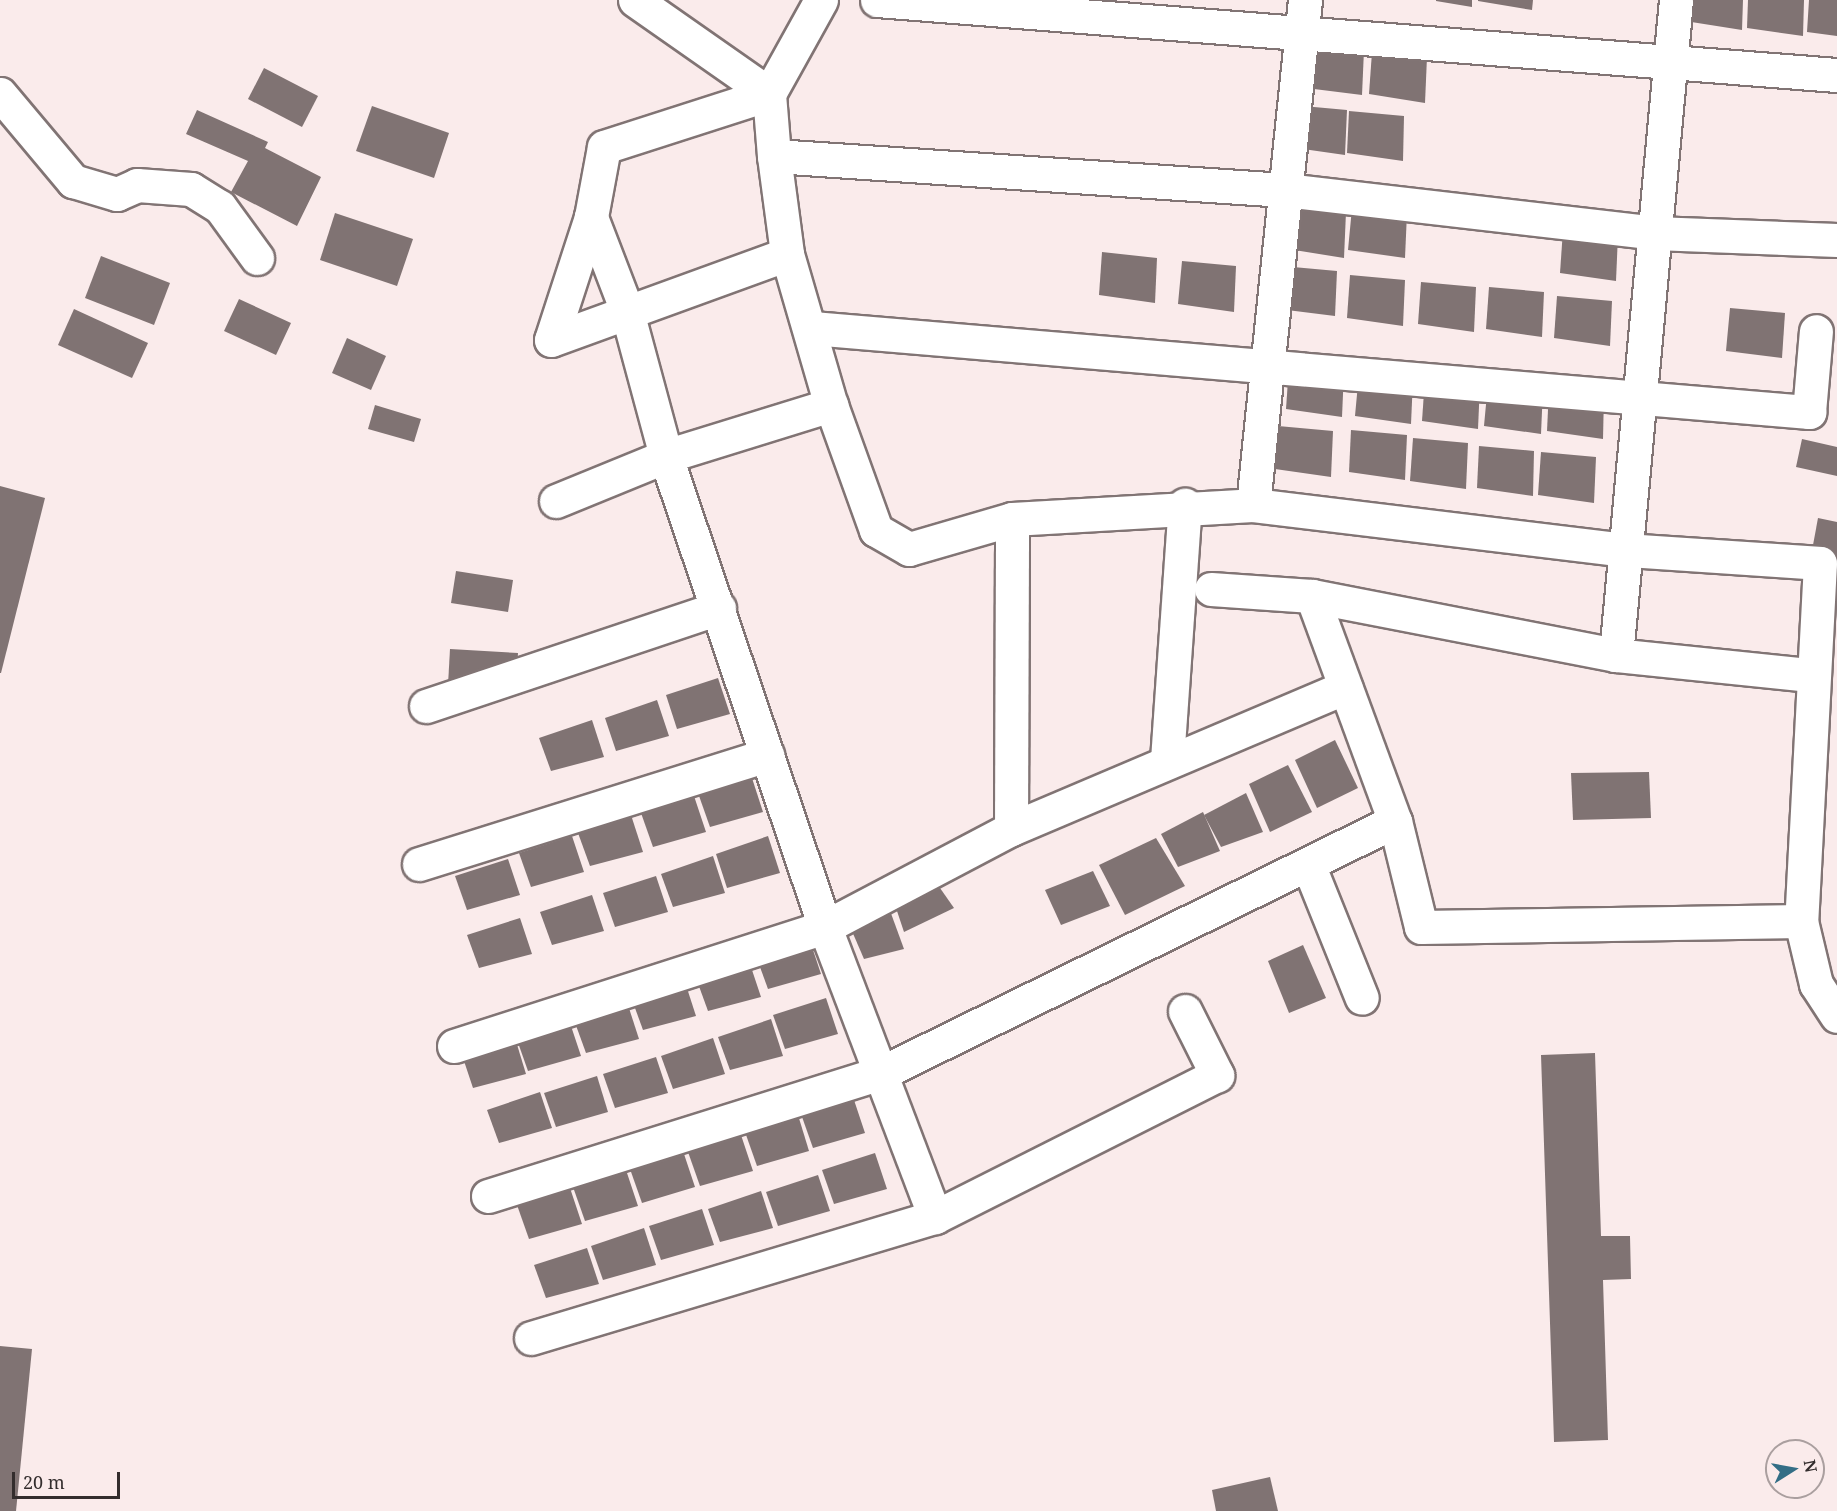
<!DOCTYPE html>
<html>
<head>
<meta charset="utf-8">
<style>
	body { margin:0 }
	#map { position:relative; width:1837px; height:1511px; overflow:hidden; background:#faebeb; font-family:"Noto Serif",serif }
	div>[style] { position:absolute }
	.building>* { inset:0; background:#807373 }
	.roads { filter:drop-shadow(2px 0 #817474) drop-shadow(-2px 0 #817474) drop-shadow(0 2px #817474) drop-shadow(0 -2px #817474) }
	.minor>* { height:33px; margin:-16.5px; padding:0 16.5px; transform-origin:16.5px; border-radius:16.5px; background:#fff }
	span { translate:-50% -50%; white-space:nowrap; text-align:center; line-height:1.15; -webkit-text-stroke:6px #faebeb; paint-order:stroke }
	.north { position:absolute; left:1765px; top:1439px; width:60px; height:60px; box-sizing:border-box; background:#faebeb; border:2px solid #aa9f9f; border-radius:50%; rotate:79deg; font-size:16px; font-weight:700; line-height:24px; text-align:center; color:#332d2d }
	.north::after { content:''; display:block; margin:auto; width:21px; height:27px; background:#336e86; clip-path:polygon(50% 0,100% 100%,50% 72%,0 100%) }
	.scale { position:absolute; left:12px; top:1472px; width:108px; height:27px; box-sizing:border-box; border:3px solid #332d2d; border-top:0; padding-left:8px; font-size:18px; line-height:21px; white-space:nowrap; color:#332d2d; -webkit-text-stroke:4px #faebeb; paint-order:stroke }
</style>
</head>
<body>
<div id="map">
	<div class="building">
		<div style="clip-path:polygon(1436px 0,1472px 0,1472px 7px,1436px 1px)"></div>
		<div style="clip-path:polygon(1478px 0,1533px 0,1532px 10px,1478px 1px)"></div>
		<div style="clip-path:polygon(1687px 0,1743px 0,1742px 30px,1685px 21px)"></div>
		<div style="clip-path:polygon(1748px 0,1804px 0,1803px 36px,1747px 28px)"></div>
		<div style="clip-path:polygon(1809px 0,1837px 0,1837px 36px,1807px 32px)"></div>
		<div style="clip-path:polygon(1309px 45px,1364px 50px,1362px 95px,1306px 88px)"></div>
		<div style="clip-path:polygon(1372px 52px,1427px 57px,1425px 103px,1369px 94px)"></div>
		<div style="clip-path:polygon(264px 68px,318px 96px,302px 127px,248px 99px)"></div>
		<div style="clip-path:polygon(1292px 105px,1347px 110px,1345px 155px,1289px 147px)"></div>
		<div style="clip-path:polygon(372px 106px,449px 133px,434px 178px,356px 151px)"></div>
		<div style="clip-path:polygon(197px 110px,268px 142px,265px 148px,321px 177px,297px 226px,231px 192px,248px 161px,186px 134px)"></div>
		<div style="clip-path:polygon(1349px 111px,1404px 116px,1403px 161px,1347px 153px)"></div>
		<div style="clip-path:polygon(1292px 206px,1346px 212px,1344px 258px,1288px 249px)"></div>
		<div style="clip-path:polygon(1352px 208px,1407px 213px,1405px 258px,1348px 250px)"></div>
		<div style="clip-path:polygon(335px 213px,413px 239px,397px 286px,320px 260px)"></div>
		<div style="clip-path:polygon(1563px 230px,1618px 235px,1616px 281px,1560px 273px)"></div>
		<div style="clip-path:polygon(1102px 252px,1157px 258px,1155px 303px,1099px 295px)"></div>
		<div style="clip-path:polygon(101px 256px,170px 283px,154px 325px,85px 298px)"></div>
		<div style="clip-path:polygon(1182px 261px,1236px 266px,1234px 312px,1178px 304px)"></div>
		<div style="clip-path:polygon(1282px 266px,1337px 271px,1335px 316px,1279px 309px)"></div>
		<div style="clip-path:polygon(1350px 275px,1405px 280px,1403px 326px,1347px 318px)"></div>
		<div style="clip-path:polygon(1421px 282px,1476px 287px,1474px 332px,1418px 324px)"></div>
		<div style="clip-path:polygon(1489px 287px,1544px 292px,1542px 337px,1486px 329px)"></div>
		<div style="clip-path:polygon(1557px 296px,1612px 301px,1610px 346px,1554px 338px)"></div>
		<div style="clip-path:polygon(239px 299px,291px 323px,276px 355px,224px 331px)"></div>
		<div style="clip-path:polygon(1730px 308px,1785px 313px,1782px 358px,1726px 351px)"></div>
		<div style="clip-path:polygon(74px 309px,148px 343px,132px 378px,58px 345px)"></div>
		<div style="clip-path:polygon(347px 338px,386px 356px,371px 390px,332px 373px)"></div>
		<div style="clip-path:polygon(1289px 366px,1344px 371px,1342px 417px,1286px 409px)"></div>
		<div style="clip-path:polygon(1359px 373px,1413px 379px,1411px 424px,1355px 416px)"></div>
		<div style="clip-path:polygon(1425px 378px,1480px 383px,1478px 429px,1422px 421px)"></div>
		<div style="clip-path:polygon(1488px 383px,1543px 388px,1541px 434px,1484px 426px)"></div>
		<div style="clip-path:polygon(1549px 389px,1604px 394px,1603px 439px,1547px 431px)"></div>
		<div style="clip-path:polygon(375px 405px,421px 419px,414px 442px,368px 429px)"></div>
		<div style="clip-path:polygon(1278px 426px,1333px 431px,1331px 477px,1275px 469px)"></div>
		<div style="clip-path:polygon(1351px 430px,1407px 435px,1405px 480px,1349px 472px)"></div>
		<div style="clip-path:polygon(1413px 438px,1468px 443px,1466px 489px,1410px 481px)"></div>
		<div style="clip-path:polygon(1802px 439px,1837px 447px,1837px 476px,1796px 467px)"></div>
		<div style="clip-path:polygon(1479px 446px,1534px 451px,1533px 496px,1477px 488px)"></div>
		<div style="clip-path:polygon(1541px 452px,1596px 457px,1594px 503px,1538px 495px)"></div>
		<div style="clip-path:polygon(0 486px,45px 498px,1px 673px,0 673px)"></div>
		<div style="clip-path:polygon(1818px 518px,1837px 522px,1837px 561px,1811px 556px)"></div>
		<div style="clip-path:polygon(456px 571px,513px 580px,508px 612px,451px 603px)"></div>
		<div style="clip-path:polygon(450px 649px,518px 653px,516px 689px,448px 685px)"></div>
		<div style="clip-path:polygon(718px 678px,730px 714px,677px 729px,666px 695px)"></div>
		<div style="clip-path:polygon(657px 700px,669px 736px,616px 751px,605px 718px)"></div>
		<div style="clip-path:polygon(592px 720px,604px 757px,551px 771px,539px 738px)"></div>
		<div style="clip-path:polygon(1335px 740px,1358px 788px,1317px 808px,1295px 760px)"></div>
		<div style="clip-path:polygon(1288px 765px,1312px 812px,1270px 832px,1249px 784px)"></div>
		<div style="clip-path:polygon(1649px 772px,1651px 818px,1573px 820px,1571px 773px)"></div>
		<div style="clip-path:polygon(751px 775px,763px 812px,710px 827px,698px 793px)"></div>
		<div style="clip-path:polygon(1246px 793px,1263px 832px,1221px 847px,1204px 815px)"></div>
		<div style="clip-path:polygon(694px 796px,706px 832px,653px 847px,641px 813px)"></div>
		<div style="clip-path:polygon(1203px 812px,1220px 851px,1178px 867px,1161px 834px)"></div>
		<div style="clip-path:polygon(631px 815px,643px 852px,590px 866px,578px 833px)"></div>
		<div style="clip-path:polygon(572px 836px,584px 872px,531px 887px,519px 853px)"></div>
		<div style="clip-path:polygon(768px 836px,780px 873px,727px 888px,716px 854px)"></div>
		<div style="clip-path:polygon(1156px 838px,1185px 886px,1125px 915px,1099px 865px)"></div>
		<div style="clip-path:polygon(713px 856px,725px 893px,673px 907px,661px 874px)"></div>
		<div style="clip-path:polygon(508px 859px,520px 895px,467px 910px,455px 876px)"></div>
		<div style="clip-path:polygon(1093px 871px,1110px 906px,1061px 925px,1045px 890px)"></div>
		<div style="clip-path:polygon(656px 876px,668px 912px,615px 927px,603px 893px)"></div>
		<div style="clip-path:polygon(933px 878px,954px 908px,904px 932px,892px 896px)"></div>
		<div style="clip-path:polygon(592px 895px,604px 931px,552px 945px,540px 912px)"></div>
		<div style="clip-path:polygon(885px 897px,904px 949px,864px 959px,845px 915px)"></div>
		<div style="clip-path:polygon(520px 918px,532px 954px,479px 968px,467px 935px)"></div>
		<div style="clip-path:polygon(809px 938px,821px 974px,768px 989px,756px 956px)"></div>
		<div style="clip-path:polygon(1303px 945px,1326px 998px,1289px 1013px,1268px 961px)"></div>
		<div style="clip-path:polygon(749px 961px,761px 997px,708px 1011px,696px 978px)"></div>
		<div style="clip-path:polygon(684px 979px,696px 1016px,643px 1030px,631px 997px)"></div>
		<div style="clip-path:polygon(826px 998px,838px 1034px,785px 1049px,773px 1015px)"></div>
		<div style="clip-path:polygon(627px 1002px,639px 1039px,586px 1053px,574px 1020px)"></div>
		<div style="clip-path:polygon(771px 1019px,783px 1056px,730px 1070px,718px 1037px)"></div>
		<div style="clip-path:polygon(569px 1020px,581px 1056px,528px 1071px,516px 1037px)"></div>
		<div style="clip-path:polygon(515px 1038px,526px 1074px,473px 1088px,462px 1055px)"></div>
		<div style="clip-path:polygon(713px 1038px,725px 1074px,673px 1089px,661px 1056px)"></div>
		<div style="clip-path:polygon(1595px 1053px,1601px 1236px,1630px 1236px,1631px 1279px,1603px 1280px,1608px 1440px,1554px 1442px,1541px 1055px)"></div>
		<div style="clip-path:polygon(656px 1057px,668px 1093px,615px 1108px,603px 1074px)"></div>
		<div style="clip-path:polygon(597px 1076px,608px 1112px,556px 1127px,544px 1093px)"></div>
		<div style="clip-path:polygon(540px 1092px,552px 1128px,499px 1143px,487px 1110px)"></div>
		<div style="clip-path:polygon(853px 1097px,865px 1133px,813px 1148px,801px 1114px)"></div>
		<div style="clip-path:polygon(798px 1115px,809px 1151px,757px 1166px,745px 1132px)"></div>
		<div style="clip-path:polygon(741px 1135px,753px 1171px,700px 1186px,688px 1152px)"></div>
		<div style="clip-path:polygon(683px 1151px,695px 1187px,642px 1203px,630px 1169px)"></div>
		<div style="clip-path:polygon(875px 1153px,887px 1189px,834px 1204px,822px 1170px)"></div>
		<div style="clip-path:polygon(626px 1170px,638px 1206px,585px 1221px,573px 1187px)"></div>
		<div style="clip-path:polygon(818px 1175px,830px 1211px,778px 1226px,766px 1192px)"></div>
		<div style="clip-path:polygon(570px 1188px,582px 1224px,529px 1239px,517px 1205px)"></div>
		<div style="clip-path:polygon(761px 1191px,773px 1228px,720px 1242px,708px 1209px)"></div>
		<div style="clip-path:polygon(702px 1209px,714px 1245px,661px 1260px,649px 1226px)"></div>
		<div style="clip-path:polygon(644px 1228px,656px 1265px,603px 1280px,591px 1246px)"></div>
		<div style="clip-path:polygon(587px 1248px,599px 1284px,546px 1298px,534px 1265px)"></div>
		<div style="clip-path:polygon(0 1346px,32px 1349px,16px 1511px,0 1511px)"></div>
		<div style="clip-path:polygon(1270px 1477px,1278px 1511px,1216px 1511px,1212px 1490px)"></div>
	</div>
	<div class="roads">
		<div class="minor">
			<div style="left:635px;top:0;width:164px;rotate:35deg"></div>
			<div style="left:821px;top:0;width:107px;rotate:119deg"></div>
			<div style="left:769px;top:94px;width:62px;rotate:85.4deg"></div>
			<div style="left:774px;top:156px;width:99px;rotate:82.4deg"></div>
			<div style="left:787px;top:254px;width:157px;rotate:73.8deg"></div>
			<div style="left:831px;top:405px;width:133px;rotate:70.2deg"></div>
			<div style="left:876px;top:530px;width:38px;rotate:30deg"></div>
			<div style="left:909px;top:549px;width:107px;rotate:-16.2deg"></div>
			<div style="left:1012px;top:519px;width:241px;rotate:-3.3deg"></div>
			<div style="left:1253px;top:505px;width:376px;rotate:6.9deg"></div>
			<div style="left:1626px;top:550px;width:194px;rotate:3.8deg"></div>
			<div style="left:1820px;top:563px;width:359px;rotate:93deg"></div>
			<div style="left:1801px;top:921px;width:65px;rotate:76.6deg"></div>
			<div style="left:1816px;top:984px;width:38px;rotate:57deg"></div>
			<div style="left:877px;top:0;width:963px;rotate:4.47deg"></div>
			<div style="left:0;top:94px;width:114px;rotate:50deg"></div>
			<div style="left:73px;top:181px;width:46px;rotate:16.5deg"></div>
			<div style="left:117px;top:194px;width:22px;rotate:-24deg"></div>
			<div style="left:137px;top:185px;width:54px;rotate:4.2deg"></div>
			<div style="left:191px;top:189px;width:34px;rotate:32deg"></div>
			<div style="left:220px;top:207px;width:63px;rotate:54deg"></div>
			<div style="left:774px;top:156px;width:512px;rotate:3.81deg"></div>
			<div style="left:1285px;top:190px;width:371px;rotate:6.6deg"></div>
			<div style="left:1654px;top:233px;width:183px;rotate:2.2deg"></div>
			<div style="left:591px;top:217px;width:129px;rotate:108deg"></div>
			<div style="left:551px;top:340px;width:251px;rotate:-20deg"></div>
			<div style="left:812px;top:328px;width:1001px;rotate:4.82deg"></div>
			<div style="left:1809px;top:412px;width:81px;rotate:-85.1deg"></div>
			<div style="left:556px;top:501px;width:119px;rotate:-22.2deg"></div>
			<div style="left:666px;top:456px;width:173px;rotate:-17.2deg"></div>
			<div style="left:1253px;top:505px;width:508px;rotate:-84.12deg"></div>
			<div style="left:1211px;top:589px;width:101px;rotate:4deg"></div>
			<div style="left:1312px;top:596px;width:310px;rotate:11deg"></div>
			<div style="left:1616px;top:655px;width:196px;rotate:5.9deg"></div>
			<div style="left:1312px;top:596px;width:240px;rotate:69.8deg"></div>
			<div style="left:1395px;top:821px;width:109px;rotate:76.2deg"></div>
			<div style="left:1421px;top:927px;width:380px;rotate:-0.9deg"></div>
			<div style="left:1616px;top:655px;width:658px;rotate:-84.77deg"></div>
			<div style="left:426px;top:706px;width:309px;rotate:-18.5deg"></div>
			<div style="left:1167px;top:760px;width:256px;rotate:-86deg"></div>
			<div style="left:1011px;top:829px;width:310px;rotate:-89.8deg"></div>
			<div style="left:419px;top:864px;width:365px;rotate:-17.4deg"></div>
			<div style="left:1308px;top:864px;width:144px;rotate:68.1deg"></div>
			<div style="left:1185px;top:1011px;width:72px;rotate:63.4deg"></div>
			<div style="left:1217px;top:1075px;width:316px;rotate:153.3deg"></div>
			<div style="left:935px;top:1217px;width:310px;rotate:-110.8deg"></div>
			<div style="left:825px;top:927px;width:210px;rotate:-27.8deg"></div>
			<div style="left:1011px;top:829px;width:363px;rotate:-23deg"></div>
			<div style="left:454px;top:1046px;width:390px;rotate:-17.8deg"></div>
			<div style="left:825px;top:927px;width:497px;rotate:-108.7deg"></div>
			<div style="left:666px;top:456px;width:150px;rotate:-105.1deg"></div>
			<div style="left:627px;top:311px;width:101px;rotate:-111deg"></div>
			<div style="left:591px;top:217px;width:71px;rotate:-79.5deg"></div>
			<div style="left:604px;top:147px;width:173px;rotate:-17.8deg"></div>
			<div style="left:488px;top:1196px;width:414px;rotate:-17.4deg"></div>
			<div style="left:883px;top:1072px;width:570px;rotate:-26.12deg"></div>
			<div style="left:531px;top:1338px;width:422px;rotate:-16.7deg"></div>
		</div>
	</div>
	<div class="north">N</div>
	<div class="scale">20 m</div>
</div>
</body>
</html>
